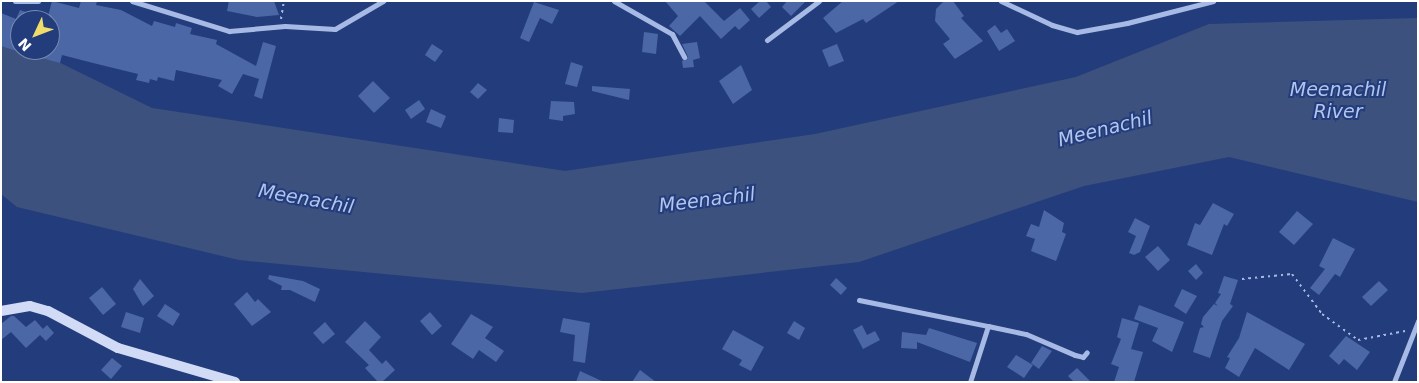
<!DOCTYPE html>
<html>
<head>
<meta charset="utf-8">
<style>
	body { margin:0 }
	#map { position:relative; width:1419px; height:383px; overflow:hidden; background:#233d7c; font-family:"DejaVu Sans",sans-serif }
	div>[style] { position:absolute }
	.water>* { inset:0; background:#3d517f }
	.building>* { inset:0; background:#4b67a5 }
	.path>* { height:2px; margin-top:-1px; transform-origin:0; background:repeating-linear-gradient(90deg,#a7bae5 0 2.5px,transparent 0 6.5px) }
	.minor>* { height:5px; margin:-2.5px; padding:0 2.5px; transform-origin:2.5px; border-radius:2.5px; background:#a7bae5 }
	.secondary>* { height:10px; margin:-5px; padding:0 5px; transform-origin:5px; border-radius:5px; background:#d1dbf5 }
	span { translate:-50% -50%; white-space:nowrap; text-align:center; line-height:1.15; -webkit-text-stroke:4px #233d7c; paint-order:stroke }
	.water-label { font-size:19px; color:#b2c5ed; font-style:italic }
	.frame { position:absolute; inset:0; border:2px solid #fff; pointer-events:none }
	.north { position:absolute; left:10px; top:10px; width:50px; height:50px; box-sizing:border-box; background:#233d7c; border:1px solid #7b8bb0; border-radius:50%; rotate:227deg; font-size:14px; font-weight:700; line-height:20px; text-align:center; color:#fff }
	.north::after { content:''; display:block; margin:auto; width:18px; height:22px; background:#f0dc6b; clip-path:polygon(50% 0,100% 100%,50% 72%,0 100%) }
</style>
</head>
<body>
<div id="map">
	<div class="water">
		<div style="clip-path:polygon(1418px 18px,1418px 202px,1229px 157px,1084px 186px,859px 262px,582px 293px,239px 260px,17px 207px,1px 194px,1px 34px,20px 50px,34px 50px,152px 108px,565px 171px,815px 134px,1076px 77px,1209px 24px)"></div>
	</div>
	<div class="building">
		<div style="clip-path:polygon(52px 1px,79px 8px,81px 1px,97px 1px,96px 5px,121px 10px,152px 26px,154px 21px,175px 27px,176px 23px,192px 28px,190px 34px,217px 40px,216px 44px,256px 66px,263px 42px,276px 46px,262px 99px,254px 96px,259px 79px,243px 74px,232px 94px,218px 86px,222px 80px,176px 70px,174px 81px,158px 77px,157px 81px,150px 79px,149px 83px,136px 80px,138px 74px,93px 63px,62px 55px,60px 63px,23px 53px,23px 50px,50px 50px,50px 20px,47px 20px)"></div>
		<div style="clip-path:polygon(229px 1px,274px 1px,279px 15px,257px 17px,227px 11px)"></div>
		<div style="clip-path:polygon(665px 1px,704px 1px,724px 21px,740px 8px,750px 20px,739px 30px,735px 26px,721px 39px,700px 16px,680px 36px,669px 26px,678px 16px)"></div>
		<div style="clip-path:polygon(760px 1px,766px 1px,771px 7px,759px 18px,751px 9px)"></div>
		<div style="clip-path:polygon(787px 1px,806px 1px,791px 16px,782px 7px)"></div>
		<div style="clip-path:polygon(843px 1px,899px 1px,866px 23px,863px 19px,836px 33px,823px 18px)"></div>
		<div style="clip-path:polygon(944px 1px,953px 1px,964px 16px,961px 18px,983px 41px,955px 59px,943px 44px,950px 39px,935px 21px,936px 9px)"></div>
		<div style="clip-path:polygon(534px 2px,559px 10px,552px 24px,540px 18px,529px 42px,520px 38px)"></div>
		<div style="clip-path:polygon(20px 10px,45px 19px,20px 20px,20px 52px,1px 46px,1px 13px,16px 19px)"></div>
		<div style="clip-path:polygon(995px 25px,1001px 33px,1007px 29px,1015px 41px,999px 51px,987px 31px)"></div>
		<div style="clip-path:polygon(644px 32px,658px 34px,656px 54px,642px 52px)"></div>
		<div style="clip-path:polygon(697px 42px,700px 58px,693px 60px,694px 67px,683px 68px,682px 61px,688px 57px,682px 44px)"></div>
		<div style="clip-path:polygon(432px 44px,443px 51px,435px 62px,425px 55px)"></div>
		<div style="clip-path:polygon(837px 44px,844px 61px,829px 67px,822px 50px)"></div>
		<div style="clip-path:polygon(571px 62px,583px 66px,577px 87px,565px 84px)"></div>
		<div style="clip-path:polygon(741px 65px,752px 90px,733px 104px,719px 81px)"></div>
		<div style="clip-path:polygon(373px 81px,390px 98px,374px 113px,358px 96px)"></div>
		<div style="clip-path:polygon(478px 83px,487px 90px,478px 99px,470px 92px)"></div>
		<div style="clip-path:polygon(592px 86px,630px 89px,629px 100px,592px 91px)"></div>
		<div style="clip-path:polygon(419px 100px,425px 109px,411px 119px,405px 110px)"></div>
		<div style="clip-path:polygon(551px 101px,574px 102px,575px 114px,563px 116px,563px 121px,549px 119px)"></div>
		<div style="clip-path:polygon(431px 109px,446px 116px,441px 128px,426px 122px)"></div>
		<div style="clip-path:polygon(499px 118px,514px 120px,513px 133px,498px 132px)"></div>
		<div style="clip-path:polygon(1213px 203px,1234px 214px,1227px 226px,1224px 224px,1212px 255px,1187px 245px,1195px 223px,1200px 225px)"></div>
		<div style="clip-path:polygon(1044px 210px,1064px 223px,1062px 232px,1066px 234px,1056px 261px,1031px 251px,1035px 239px,1026px 236px,1031px 224px,1039px 227px)"></div>
		<div style="clip-path:polygon(1297px 211px,1313px 224px,1294px 245px,1279px 232px)"></div>
		<div style="clip-path:polygon(1135px 218px,1150px 226px,1140px 252px,1134px 255px,1129px 253px,1136px 236px,1128px 232px)"></div>
		<div style="clip-path:polygon(1333px 238px,1355px 249px,1340px 277px,1335px 274px,1319px 295px,1310px 288px,1325px 269px,1319px 266px)"></div>
		<div style="clip-path:polygon(1158px 246px,1170px 260px,1158px 271px,1145px 257px)"></div>
		<div style="clip-path:polygon(1196px 264px,1203px 273px,1196px 280px,1188px 271px)"></div>
		<div style="clip-path:polygon(269px 275px,303px 281px,320px 289px,315px 302px,290px 290px,281px 290px,282px 286px,268px 279px)"></div>
		<div style="clip-path:polygon(1224px 276px,1238px 280px,1230px 304px,1233px 306px,1222px 321px,1210px 358px,1193px 352px,1200px 328px,1204px 327px,1201px 324px,1203px 317px,1214px 304px,1218px 306px,1215px 303px,1221px 294px,1218px 293px)"></div>
		<div style="clip-path:polygon(836px 278px,847px 288px,841px 295px,830px 285px)"></div>
		<div style="clip-path:polygon(140px 279px,154px 296px,143px 306px,133px 289px)"></div>
		<div style="clip-path:polygon(1379px 281px,1388px 290px,1371px 306px,1362px 297px)"></div>
		<div style="clip-path:polygon(102px 287px,116px 304px,103px 315px,89px 298px)"></div>
		<div style="clip-path:polygon(1182px 289px,1197px 296px,1186px 314px,1174px 306px)"></div>
		<div style="clip-path:polygon(247px 292px,255px 302px,258px 299px,271px 312px,252px 326px,234px 304px)"></div>
		<div style="clip-path:polygon(165px 304px,180px 314px,173px 326px,157px 316px)"></div>
		<div style="clip-path:polygon(1139px 305px,1184px 322px,1172px 352px,1152px 341px,1158px 328px,1134px 319px)"></div>
		<div style="clip-path:polygon(126px 312px,144px 318px,140px 333px,121px 327px)"></div>
		<div style="clip-path:polygon(430px 312px,442px 326px,432px 335px,420px 321px)"></div>
		<div style="clip-path:polygon(1247px 312px,1305px 344px,1289px 370px,1255px 348px,1239px 377px,1225px 368px,1230px 358px,1227px 357px,1239px 338px)"></div>
		<div style="clip-path:polygon(471px 314px,493px 327px,485px 338px,504px 351px,496px 362px,479px 350px,473px 359px,451px 344px)"></div>
		<div style="clip-path:polygon(11px 316px,14px 316px,26px 327px,35px 320px,43px 329px,47px 325px,54px 333px,46px 341px,40px 335px,26px 348px,11px 332px,1px 340px,1px 324px)"></div>
		<div style="clip-path:polygon(563px 318px,590px 323px,585px 363px,573px 361px,575px 335px,560px 332px)"></div>
		<div style="clip-path:polygon(1122px 318px,1139px 323px,1131px 349px,1143px 352px,1134px 382px,1114px 382px,1119px 367px,1111px 364px,1121px 339px,1117px 337px)"></div>
		<div style="clip-path:polygon(365px 321px,381px 337px,369px 350px,382px 364px,386px 360px,395px 370px,382px 382px,378px 382px,365px 368px,369px 365px,345px 342px)"></div>
		<div style="clip-path:polygon(794px 321px,805px 328px,799px 340px,787px 333px)"></div>
		<div style="clip-path:polygon(325px 322px,335px 334px,323px 344px,313px 333px)"></div>
		<div style="clip-path:polygon(862px 325px,867px 335px,875px 331px,880px 340px,863px 349px,853px 330px)"></div>
		<div style="clip-path:polygon(929px 328px,977px 343px,970px 362px,917px 342px,917px 349px,901px 348px,902px 332px,926px 335px)"></div>
		<div style="clip-path:polygon(733px 330px,764px 347px,751px 371px,739px 365px,742px 360px,722px 349px)"></div>
		<div style="clip-path:polygon(1346px 336px,1370px 352px,1357px 370px,1344px 359px,1339px 365px,1329px 356px)"></div>
		<div style="clip-path:polygon(1042px 346px,1052px 351px,1039px 369px,1031px 363px)"></div>
		<div style="clip-path:polygon(1016px 355px,1033px 365px,1024px 378px,1007px 367px)"></div>
		<div style="clip-path:polygon(112px 358px,122px 366px,111px 379px,101px 370px)"></div>
		<div style="clip-path:polygon(1077px 368px,1091px 382px,1074px 382px,1068px 376px)"></div>
		<div style="clip-path:polygon(640px 370px,656px 382px,632px 382px)"></div>
		<div style="clip-path:polygon(580px 371px,604px 382px,576px 382px)"></div>
	</div>
	<div class="path">
		<div style="left:281px;top:19px;width:18px;rotate:-81deg"></div>
		<div style="left:1242px;top:279px;width:50px;rotate:-5.7deg"></div>
		<div style="left:1292px;top:274px;width:50px;rotate:53.1deg"></div>
		<div style="left:1322px;top:314px;width:44px;rotate:35.8deg"></div>
		<div style="left:1358px;top:340px;width:48px;rotate:-10.8deg"></div>
	</div>
	<div class="minor">
		<div style="left:15px;top:1px;width:23px"></div>
		<div style="left:132px;top:1px;width:102px;rotate:17.2deg"></div>
		<div style="left:229px;top:31px;width:56px;rotate:-5.1deg"></div>
		<div style="left:285px;top:26px;width:50px;rotate:3.4deg"></div>
		<div style="left:335px;top:29px;width:56px;rotate:-30.3deg"></div>
		<div style="left:614px;top:1px;width:67px;rotate:29.6deg"></div>
		<div style="left:672px;top:34px;width:26px;rotate:62deg"></div>
		<div style="left:1001px;top:1px;width:56px;rotate:25.2deg"></div>
		<div style="left:1052px;top:25px;width:26px;rotate:16deg"></div>
		<div style="left:1077px;top:32px;width:51px;rotate:-10.2deg"></div>
		<div style="left:1127px;top:23px;width:89px;rotate:-14.3deg"></div>
		<div style="left:767px;top:40px;width:65px;rotate:-36.9deg"></div>
		<div style="left:859px;top:300px;width:132px;rotate:11.4deg"></div>
		<div style="left:988px;top:326px;width:59px;rotate:107.8deg"></div>
		<div style="left:988px;top:326px;width:39px;rotate:12deg"></div>
		<div style="left:1026px;top:334px;width:53px;rotate:23.2deg"></div>
		<div style="left:1075px;top:355px;width:8px;rotate:14deg"></div>
		<div style="left:1083px;top:357px;width:6px;rotate:-51deg"></div>
		<div style="left:1394px;top:382px;width:66px;rotate:-68.5deg"></div>
	</div>
	<div class="secondary">
		<div style="left:1px;top:311px;width:29px;rotate:-10deg"></div>
		<div style="left:30px;top:306px;width:19px;rotate:16deg"></div>
		<div style="left:48px;top:311px;width:79px;rotate:27.9deg"></div>
		<div style="left:118px;top:348px;width:122px;rotate:16.2deg"></div>
	</div>
	<div class="water-label">
		<span style="left:1338px;top:101px">Meenachil<br>River</span>
		<span style="left:1105px;top:129px;rotate:-14deg">Meenachil</span>
		<span style="left:306px;top:199px;rotate:10deg">Meenachil</span>
		<span style="left:707px;top:200px;rotate:-7deg">Meenachil</span>
	</div>
	<div class="frame"></div>
	<div class="north">N</div>
</div>
</body>
</html>
